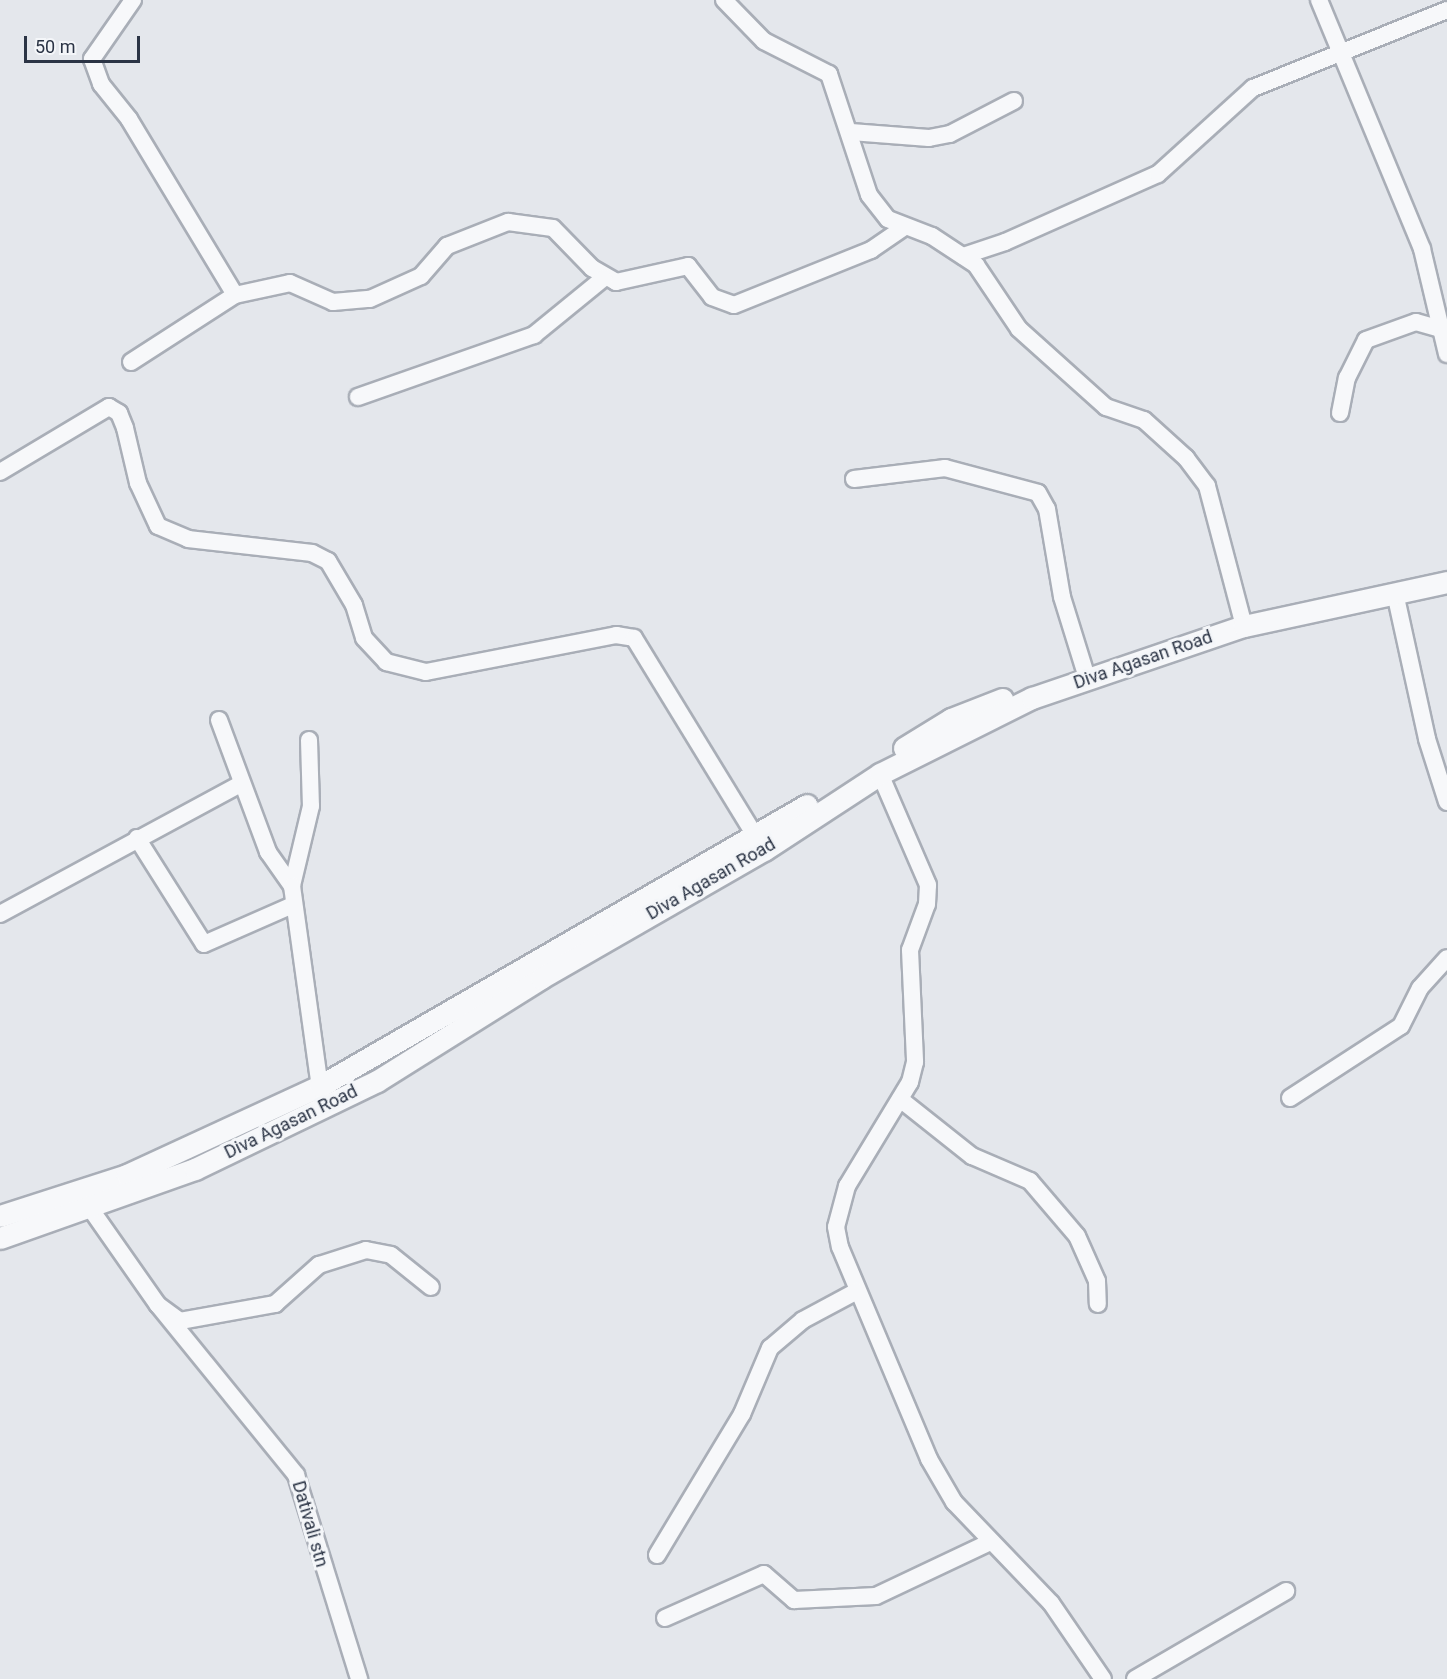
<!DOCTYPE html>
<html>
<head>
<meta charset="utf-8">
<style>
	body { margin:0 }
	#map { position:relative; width:1447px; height:1679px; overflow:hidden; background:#e4e7ec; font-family:Roboto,sans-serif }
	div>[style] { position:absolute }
	.roads { filter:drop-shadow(2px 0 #a9aeb7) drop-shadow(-2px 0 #a9aeb7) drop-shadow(0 2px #a9aeb7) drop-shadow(0 -2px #a9aeb7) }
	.minor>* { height:16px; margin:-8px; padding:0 8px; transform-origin:8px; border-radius:8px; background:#f7f8fa }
	.tertiary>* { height:21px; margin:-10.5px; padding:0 10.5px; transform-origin:10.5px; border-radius:10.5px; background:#f7f8fa }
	span { translate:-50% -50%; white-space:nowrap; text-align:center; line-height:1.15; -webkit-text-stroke:6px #f4f6f9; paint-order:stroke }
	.street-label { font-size:18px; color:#2b3445 }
	.scale { position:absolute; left:24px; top:36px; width:116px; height:27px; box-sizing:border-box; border:3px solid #2b3445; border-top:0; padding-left:8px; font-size:18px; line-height:21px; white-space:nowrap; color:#2b3445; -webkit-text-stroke:4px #f4f6f9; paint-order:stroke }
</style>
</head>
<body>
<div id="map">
	<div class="roads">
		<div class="minor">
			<div style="left:133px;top:0;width:72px;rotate:124.8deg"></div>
			<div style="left:92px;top:59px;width:27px;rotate:70deg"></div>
			<div style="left:101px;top:84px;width:45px;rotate:51.3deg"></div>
			<div style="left:129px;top:119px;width:205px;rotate:58.9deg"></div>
			<div style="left:724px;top:0;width:57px;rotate:45.7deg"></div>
			<div style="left:764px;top:41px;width:73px;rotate:26.9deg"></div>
			<div style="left:829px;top:74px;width:127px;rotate:71.7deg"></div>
			<div style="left:869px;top:195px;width:31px;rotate:52deg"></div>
			<div style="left:888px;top:219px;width:47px;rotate:21.1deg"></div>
			<div style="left:932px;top:236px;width:53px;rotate:33.4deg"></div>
			<div style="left:976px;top:265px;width:77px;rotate:56.1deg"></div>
			<div style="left:1019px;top:329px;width:117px;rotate:41.9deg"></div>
			<div style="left:1106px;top:407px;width:40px;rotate:18.9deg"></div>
			<div style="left:1144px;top:420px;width:57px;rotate:42.1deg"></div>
			<div style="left:1186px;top:458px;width:35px;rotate:53deg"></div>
			<div style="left:1207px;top:486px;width:145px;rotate:75.2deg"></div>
			<div style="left:1319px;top:0;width:269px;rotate:67.5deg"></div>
			<div style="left:1422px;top:249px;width:108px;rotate:76.6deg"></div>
			<div style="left:851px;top:132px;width:78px;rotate:4.4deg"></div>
			<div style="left:929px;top:138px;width:21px;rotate:-11deg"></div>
			<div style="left:950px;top:134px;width:72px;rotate:-27.3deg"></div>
			<div style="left:963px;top:256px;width:44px;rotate:-18.4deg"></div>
			<div style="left:1005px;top:242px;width:167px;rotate:-24deg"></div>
			<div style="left:1158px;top:174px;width:128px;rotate:-42.2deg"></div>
			<div style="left:1253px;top:88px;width:209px;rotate:-21.9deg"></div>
			<div style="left:131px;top:362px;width:124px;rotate:-32.8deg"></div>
			<div style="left:235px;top:295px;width:56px;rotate:-12.3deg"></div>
			<div style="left:290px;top:283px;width:47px;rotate:23.8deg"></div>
			<div style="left:333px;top:302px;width:37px;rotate:-5deg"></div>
			<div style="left:370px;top:299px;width:56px;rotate:-24.3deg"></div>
			<div style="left:421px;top:276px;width:40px;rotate:-49deg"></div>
			<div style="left:447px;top:246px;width:66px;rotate:-21.5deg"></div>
			<div style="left:508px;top:222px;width:45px;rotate:7.6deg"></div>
			<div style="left:553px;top:228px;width:56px;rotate:45.7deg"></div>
			<div style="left:592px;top:268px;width:28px;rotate:30deg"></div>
			<div style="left:616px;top:282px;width:74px;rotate:-12.5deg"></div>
			<div style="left:688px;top:266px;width:39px;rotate:52deg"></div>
			<div style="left:712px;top:297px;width:23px;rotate:20deg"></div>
			<div style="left:734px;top:305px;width:148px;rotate:-21.9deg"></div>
			<div style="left:871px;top:250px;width:42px;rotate:-34.4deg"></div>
			<div style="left:358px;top:397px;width:187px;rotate:-19.4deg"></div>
			<div style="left:534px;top:335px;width:90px;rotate:-39.2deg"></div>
			<div style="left:1340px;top:413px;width:36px;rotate:-79deg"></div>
			<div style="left:1347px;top:378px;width:42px;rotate:-63.4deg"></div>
			<div style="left:1366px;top:340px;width:53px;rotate:-19.8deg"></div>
			<div style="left:1416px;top:322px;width:22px;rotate:16deg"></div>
			<div style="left:0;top:472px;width:127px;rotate:-30.8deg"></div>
			<div style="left:109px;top:407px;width:12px;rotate:31deg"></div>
			<div style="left:119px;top:413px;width:16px;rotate:68deg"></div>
			<div style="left:125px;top:428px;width:57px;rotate:76.7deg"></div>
			<div style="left:138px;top:483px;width:47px;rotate:65.1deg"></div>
			<div style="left:158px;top:526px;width:33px;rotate:23deg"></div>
			<div style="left:188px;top:539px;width:125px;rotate:6.4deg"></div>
			<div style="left:312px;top:553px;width:18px;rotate:27deg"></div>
			<div style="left:328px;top:561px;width:51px;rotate:59.4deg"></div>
			<div style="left:354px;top:605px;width:34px;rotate:73deg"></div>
			<div style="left:364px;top:638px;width:33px;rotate:47deg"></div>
			<div style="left:386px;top:662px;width:41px;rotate:14deg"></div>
			<div style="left:426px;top:672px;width:194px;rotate:-11deg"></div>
			<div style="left:616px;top:635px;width:18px;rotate:9deg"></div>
			<div style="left:634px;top:638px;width:241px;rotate:58.5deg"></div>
			<div style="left:854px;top:479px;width:92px;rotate:-6.9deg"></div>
			<div style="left:945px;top:468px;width:96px;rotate:15deg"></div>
			<div style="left:1038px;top:493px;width:18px;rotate:61deg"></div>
			<div style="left:1047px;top:509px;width:89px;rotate:80.3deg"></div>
			<div style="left:1062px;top:597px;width:85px;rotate:72.8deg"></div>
			<div style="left:1395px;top:593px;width:149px;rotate:77.6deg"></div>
			<div style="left:1427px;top:739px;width:66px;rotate:72.4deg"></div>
			<div style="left:219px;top:720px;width:141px;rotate:69.6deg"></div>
			<div style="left:268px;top:852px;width:42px;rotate:54.8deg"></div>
			<div style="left:309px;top:740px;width:66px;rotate:88.3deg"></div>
			<div style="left:311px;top:806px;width:82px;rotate:103.4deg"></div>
			<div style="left:292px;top:886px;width:211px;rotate:82.1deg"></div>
			<div style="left:880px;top:774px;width:121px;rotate:66.6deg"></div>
			<div style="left:928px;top:885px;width:19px;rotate:93deg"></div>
			<div style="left:927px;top:904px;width:49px;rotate:110.3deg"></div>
			<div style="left:910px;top:950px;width:112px;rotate:87.4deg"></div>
			<div style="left:915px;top:1062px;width:21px;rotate:104deg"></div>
			<div style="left:910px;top:1082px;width:122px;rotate:121.2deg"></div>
			<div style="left:847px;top:1186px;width:42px;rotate:105deg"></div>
			<div style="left:836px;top:1227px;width:20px;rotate:79deg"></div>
			<div style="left:840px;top:1247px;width:230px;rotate:67.2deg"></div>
			<div style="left:929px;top:1459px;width:50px;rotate:59.8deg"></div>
			<div style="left:954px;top:1502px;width:140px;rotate:46.2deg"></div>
			<div style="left:1051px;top:1603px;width:92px;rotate:55.6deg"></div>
			<div style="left:137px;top:838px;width:125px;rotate:57.7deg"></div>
			<div style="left:204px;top:944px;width:97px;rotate:-23.7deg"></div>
			<div style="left:0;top:914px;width:275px;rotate:-28.4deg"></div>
			<div style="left:1290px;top:1098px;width:132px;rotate:-33deg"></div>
			<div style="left:1401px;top:1026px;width:42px;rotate:-63.4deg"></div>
			<div style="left:1420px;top:988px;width:40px;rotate:-48deg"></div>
			<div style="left:900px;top:1099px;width:92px;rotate:38.4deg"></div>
			<div style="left:972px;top:1156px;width:63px;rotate:23.3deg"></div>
			<div style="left:1030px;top:1181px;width:72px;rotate:49.5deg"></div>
			<div style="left:1077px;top:1236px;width:49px;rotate:66deg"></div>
			<div style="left:1097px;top:1281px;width:23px;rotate:88deg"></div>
			<div style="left:90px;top:1208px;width:118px;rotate:55deg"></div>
			<div style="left:158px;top:1305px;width:27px;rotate:36deg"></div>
			<div style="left:180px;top:1321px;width:97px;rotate:-10.1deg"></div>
			<div style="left:275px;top:1304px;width:59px;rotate:-41.6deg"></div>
			<div style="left:319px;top:1265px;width:49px;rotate:-17.7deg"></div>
			<div style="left:366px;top:1250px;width:25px;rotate:11deg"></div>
			<div style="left:391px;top:1255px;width:51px;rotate:38.7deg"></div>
			<div style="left:158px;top:1305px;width:219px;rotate:50.9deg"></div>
			<div style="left:296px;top:1475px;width:214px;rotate:72.8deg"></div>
			<div style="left:657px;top:1555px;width:165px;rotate:-58.9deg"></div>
			<div style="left:742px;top:1414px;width:72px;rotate:-67deg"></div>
			<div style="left:770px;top:1348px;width:43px;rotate:-40.3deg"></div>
			<div style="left:803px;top:1320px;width:61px;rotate:-28.2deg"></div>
			<div style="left:665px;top:1618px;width:108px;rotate:-24deg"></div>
			<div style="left:764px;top:1574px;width:40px;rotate:41deg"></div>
			<div style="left:794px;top:1600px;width:82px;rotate:-2.8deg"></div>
			<div style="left:876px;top:1596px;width:124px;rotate:-25.3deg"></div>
			<div style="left:1135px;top:1679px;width:175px;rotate:-30.2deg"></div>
		</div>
		<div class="tertiary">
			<div style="left:904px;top:748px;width:55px;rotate:-31.7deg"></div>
			<div style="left:951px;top:719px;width:55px;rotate:-21.4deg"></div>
			<div style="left:0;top:1216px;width:133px;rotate:-17.9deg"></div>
			<div style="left:127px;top:1175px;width:213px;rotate:-24.8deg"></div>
			<div style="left:320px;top:1086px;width:562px;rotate:-29.99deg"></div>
			<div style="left:0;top:1238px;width:207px;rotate:-19.5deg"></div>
			<div style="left:195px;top:1169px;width:202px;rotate:-25.8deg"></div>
			<div style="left:377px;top:1081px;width:194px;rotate:-32.1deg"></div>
			<div style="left:541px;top:978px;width:257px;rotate:-29.9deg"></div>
			<div style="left:764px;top:850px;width:139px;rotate:-33.2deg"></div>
			<div style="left:880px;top:774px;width:170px;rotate:-26.6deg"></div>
			<div style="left:1032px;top:698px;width:224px;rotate:-18.8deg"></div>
			<div style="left:1244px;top:626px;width:208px;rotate:-12.2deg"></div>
		</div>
	</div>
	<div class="street-label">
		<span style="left:1143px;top:660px;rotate:-19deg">Diva Agasan Road</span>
		<span style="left:711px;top:879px;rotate:-30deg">Diva Agasan Road</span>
		<span style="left:291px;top:1122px;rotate:-26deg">Diva Agasan Road</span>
		<span style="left:310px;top:1524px;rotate:74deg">Dativali stn</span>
	</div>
	<div class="scale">50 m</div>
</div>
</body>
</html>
